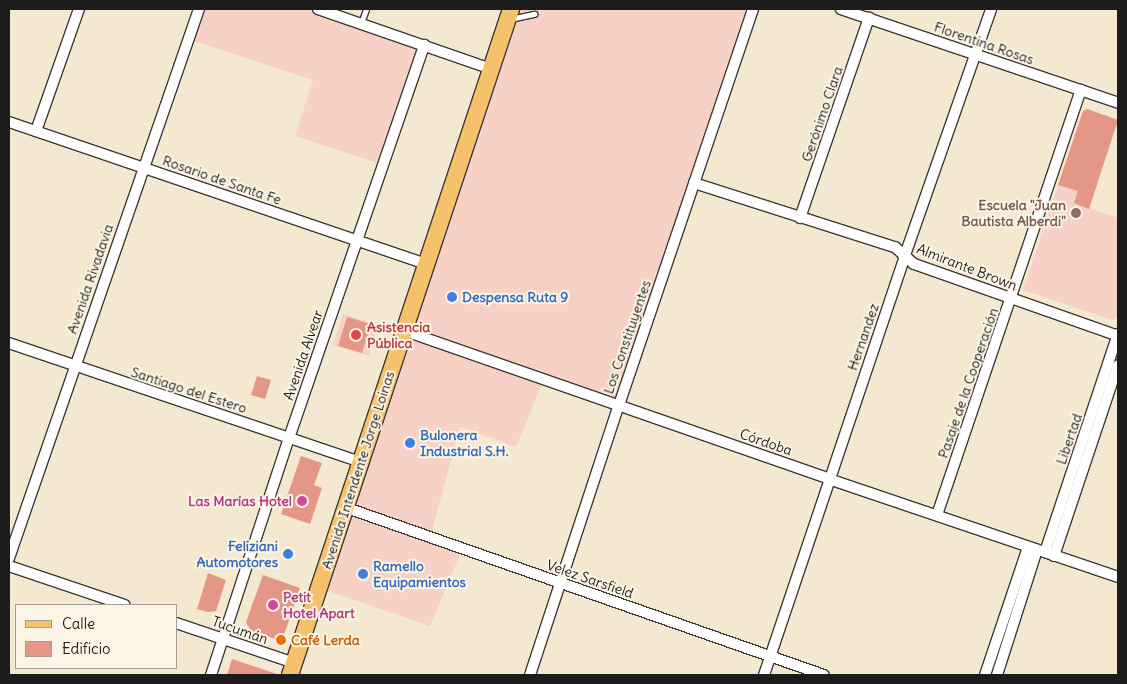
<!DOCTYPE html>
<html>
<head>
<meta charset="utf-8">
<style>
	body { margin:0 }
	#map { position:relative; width:1127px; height:684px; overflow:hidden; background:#f4e9d0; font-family:Delius,sans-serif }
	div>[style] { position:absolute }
	.built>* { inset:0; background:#f7d1c6 }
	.building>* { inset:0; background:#e49687 }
	.roads { filter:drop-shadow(1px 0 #3c3b37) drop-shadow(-1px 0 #3c3b37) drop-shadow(0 1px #3c3b37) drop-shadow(0 -1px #3c3b37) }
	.service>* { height:5px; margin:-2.5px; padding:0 2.5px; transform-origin:2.5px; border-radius:2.5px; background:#fff }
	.minor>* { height:10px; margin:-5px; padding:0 5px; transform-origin:5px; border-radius:5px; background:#fff }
	.primary>* { height:16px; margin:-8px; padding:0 8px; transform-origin:8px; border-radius:8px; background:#f5c16b }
	.dots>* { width:14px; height:14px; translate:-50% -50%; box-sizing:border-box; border:2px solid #fcf5e5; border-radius:50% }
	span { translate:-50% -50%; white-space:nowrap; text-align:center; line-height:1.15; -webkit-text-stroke:4px #fcf5e5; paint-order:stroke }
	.street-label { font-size:14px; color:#1c1c1c }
	.education-label { font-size:14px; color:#785e54; font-weight:700 }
	.right { translate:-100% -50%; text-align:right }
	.shop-label { font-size:14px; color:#366cbe; font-weight:700 }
	.left { translate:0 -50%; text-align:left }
	.health-label { font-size:14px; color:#be3a42; font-weight:700 }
	.hotel-label { font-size:14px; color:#b23c85; font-weight:700 }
	.food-label { font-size:14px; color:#c56008; font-weight:700 }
	.frame { position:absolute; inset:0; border:10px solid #1c1c1c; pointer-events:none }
	.legend { position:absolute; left:15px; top:604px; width:162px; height:65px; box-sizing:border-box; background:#fcf5e5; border:1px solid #a29e95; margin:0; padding:6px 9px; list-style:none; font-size:15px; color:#1c1c1c }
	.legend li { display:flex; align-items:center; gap:10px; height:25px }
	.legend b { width:25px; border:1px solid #a29e95 }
</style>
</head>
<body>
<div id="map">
	<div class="built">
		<div style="clip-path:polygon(199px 9px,318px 9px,424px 45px,384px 165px,295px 136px,313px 80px,188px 39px)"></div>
		<div style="clip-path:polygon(511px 9px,753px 9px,619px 405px,544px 379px,516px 447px,460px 427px,430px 538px,462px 550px,430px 626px,319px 588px)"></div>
		<div style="clip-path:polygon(1087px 109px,1118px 120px,1089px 208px,1118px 218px,1118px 316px,1112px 320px,1023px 290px,1083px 111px)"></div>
		<div style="clip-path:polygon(343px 314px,379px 325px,369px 356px,333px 345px)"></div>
	</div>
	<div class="building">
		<div style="clip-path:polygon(1087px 109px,1118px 120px,1089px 209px,1074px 203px,1078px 191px,1058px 185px,1083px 111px)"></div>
		<div style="clip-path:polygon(347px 317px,371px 324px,362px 353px,338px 346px)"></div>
		<div style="clip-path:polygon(257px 376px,271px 380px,265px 399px,251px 395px)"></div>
		<div style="clip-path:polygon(301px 456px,322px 463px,314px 485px,322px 488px,310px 524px,281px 514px)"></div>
		<div style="clip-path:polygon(208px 573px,226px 580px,216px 611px,208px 612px,197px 609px)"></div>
		<div style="clip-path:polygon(263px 575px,300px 588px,282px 641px,251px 631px,246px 622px)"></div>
		<div style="clip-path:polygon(232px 659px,277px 674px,277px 675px,227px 675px)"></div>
	</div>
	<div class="roads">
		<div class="service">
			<div style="left:510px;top:19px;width:25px;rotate:-12deg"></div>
			<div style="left:361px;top:23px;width:15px;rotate:-70deg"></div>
		</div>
		<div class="minor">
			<div style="left:318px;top:9px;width:183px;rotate:19.1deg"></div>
			<div style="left:841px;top:9px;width:293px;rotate:18.7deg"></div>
			<div style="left:9px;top:122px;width:441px;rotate:18.8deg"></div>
			<div style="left:36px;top:131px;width:129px;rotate:-70.6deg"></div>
			<div style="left:694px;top:183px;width:211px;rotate:17.7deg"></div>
			<div style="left:895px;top:247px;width:25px;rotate:42deg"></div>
			<div style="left:914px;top:264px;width:216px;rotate:19.4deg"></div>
			<div style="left:800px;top:218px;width:212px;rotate:-71deg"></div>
			<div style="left:405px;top:331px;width:449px;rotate:19.2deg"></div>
			<div style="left:829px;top:479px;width:305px;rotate:18.7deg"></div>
			<div style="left:9px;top:343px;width:372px;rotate:18.7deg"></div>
			<div style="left:347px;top:508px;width:505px;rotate:19.3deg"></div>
			<div style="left:937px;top:515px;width:449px;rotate:-71.3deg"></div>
			<div style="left:1045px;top:552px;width:230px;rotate:-71.5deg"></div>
			<div style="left:1054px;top:556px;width:201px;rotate:-71.5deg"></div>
			<div style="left:9px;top:558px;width:581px;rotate:-70.91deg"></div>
			<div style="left:9px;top:566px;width:122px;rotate:18.6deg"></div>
			<div style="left:176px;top:623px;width:125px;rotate:18.7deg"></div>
			<div style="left:211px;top:675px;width:250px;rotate:-71.8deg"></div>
			<div style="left:289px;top:438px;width:416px;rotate:-71deg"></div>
			<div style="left:530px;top:675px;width:284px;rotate:-71.8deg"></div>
			<div style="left:619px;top:405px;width:418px;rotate:-71.3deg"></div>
			<div style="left:764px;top:675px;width:440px;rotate:-71.4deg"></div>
			<div style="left:904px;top:258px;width:264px;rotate:-70.7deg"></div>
			<div style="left:985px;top:675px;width:135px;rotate:-71.4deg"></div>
			<div style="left:997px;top:675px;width:131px;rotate:-72.3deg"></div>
		</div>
		<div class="primary">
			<div style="left:290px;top:675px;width:702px;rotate:-71.64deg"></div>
		</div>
	</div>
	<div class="dots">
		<div style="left:1076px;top:213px;background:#8d6e63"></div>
		<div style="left:452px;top:297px;background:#3f7fe0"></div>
		<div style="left:356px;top:335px;background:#e0444e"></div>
		<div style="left:410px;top:443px;background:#3f7fe0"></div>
		<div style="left:302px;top:501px;background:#d1479c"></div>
		<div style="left:288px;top:554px;background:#3f7fe0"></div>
		<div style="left:363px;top:574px;background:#3f7fe0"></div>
		<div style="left:273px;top:605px;background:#d1479c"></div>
		<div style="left:281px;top:640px;background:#e8710a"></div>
	</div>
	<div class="street-label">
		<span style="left:984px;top:43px;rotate:19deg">Florentina Rosas</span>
		<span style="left:822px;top:114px;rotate:-71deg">Gerónimo Clara</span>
		<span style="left:222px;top:180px;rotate:19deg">Rosario de Santa Fe</span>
		<span style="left:967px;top:267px;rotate:21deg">Almirante Brown</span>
		<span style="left:90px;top:279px;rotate:-71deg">Avenida Rivadavia</span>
		<span style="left:627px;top:337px;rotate:-71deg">Los Constituyentes</span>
		<span style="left:863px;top:337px;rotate:-71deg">Hernandez</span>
		<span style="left:303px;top:355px;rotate:-71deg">Avenida Alvear</span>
		<span style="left:968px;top:383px;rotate:-71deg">Pasaje de la Cooperación</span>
		<span style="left:189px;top:390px;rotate:18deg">Santiago del Estero</span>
		<span style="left:1069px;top:439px;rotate:-71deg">Libertad</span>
		<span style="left:766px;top:442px;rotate:19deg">Córdoba</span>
		<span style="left:358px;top:470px;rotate:-72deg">Avenida Intendente Jorge Loinas</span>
		<span style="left:590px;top:579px;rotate:19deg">Velez Sarsfield</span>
		<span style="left:240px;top:630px;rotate:19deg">Tucumán</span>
	</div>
	<div class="education-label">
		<span class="right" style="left:1066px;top:213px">Escuela "Juan<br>Bautista Alberdi"</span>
	</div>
	<div class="shop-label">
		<span class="left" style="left:462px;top:297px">Despensa Ruta 9</span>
		<span class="left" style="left:420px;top:443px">Bulonera<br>Industrial S.H.</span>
		<span class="right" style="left:278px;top:554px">Feliziani<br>Automotores</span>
		<span class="left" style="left:373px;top:574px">Ramello<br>Equipamientos</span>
	</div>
	<div class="health-label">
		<span class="left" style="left:367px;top:335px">Asistencia<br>Pública</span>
	</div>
	<div class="hotel-label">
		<span class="right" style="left:292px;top:501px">Las Marías Hotel</span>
		<span class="left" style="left:283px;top:605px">Petit<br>Hotel Apart</span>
	</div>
	<div class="food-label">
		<span class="left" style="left:291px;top:640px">Café Lerda</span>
	</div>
	<div class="frame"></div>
	<ul class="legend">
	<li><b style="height:6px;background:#f5c16b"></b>Calle</li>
	<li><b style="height:14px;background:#e49687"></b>Edificio</li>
	</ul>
</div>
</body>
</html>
